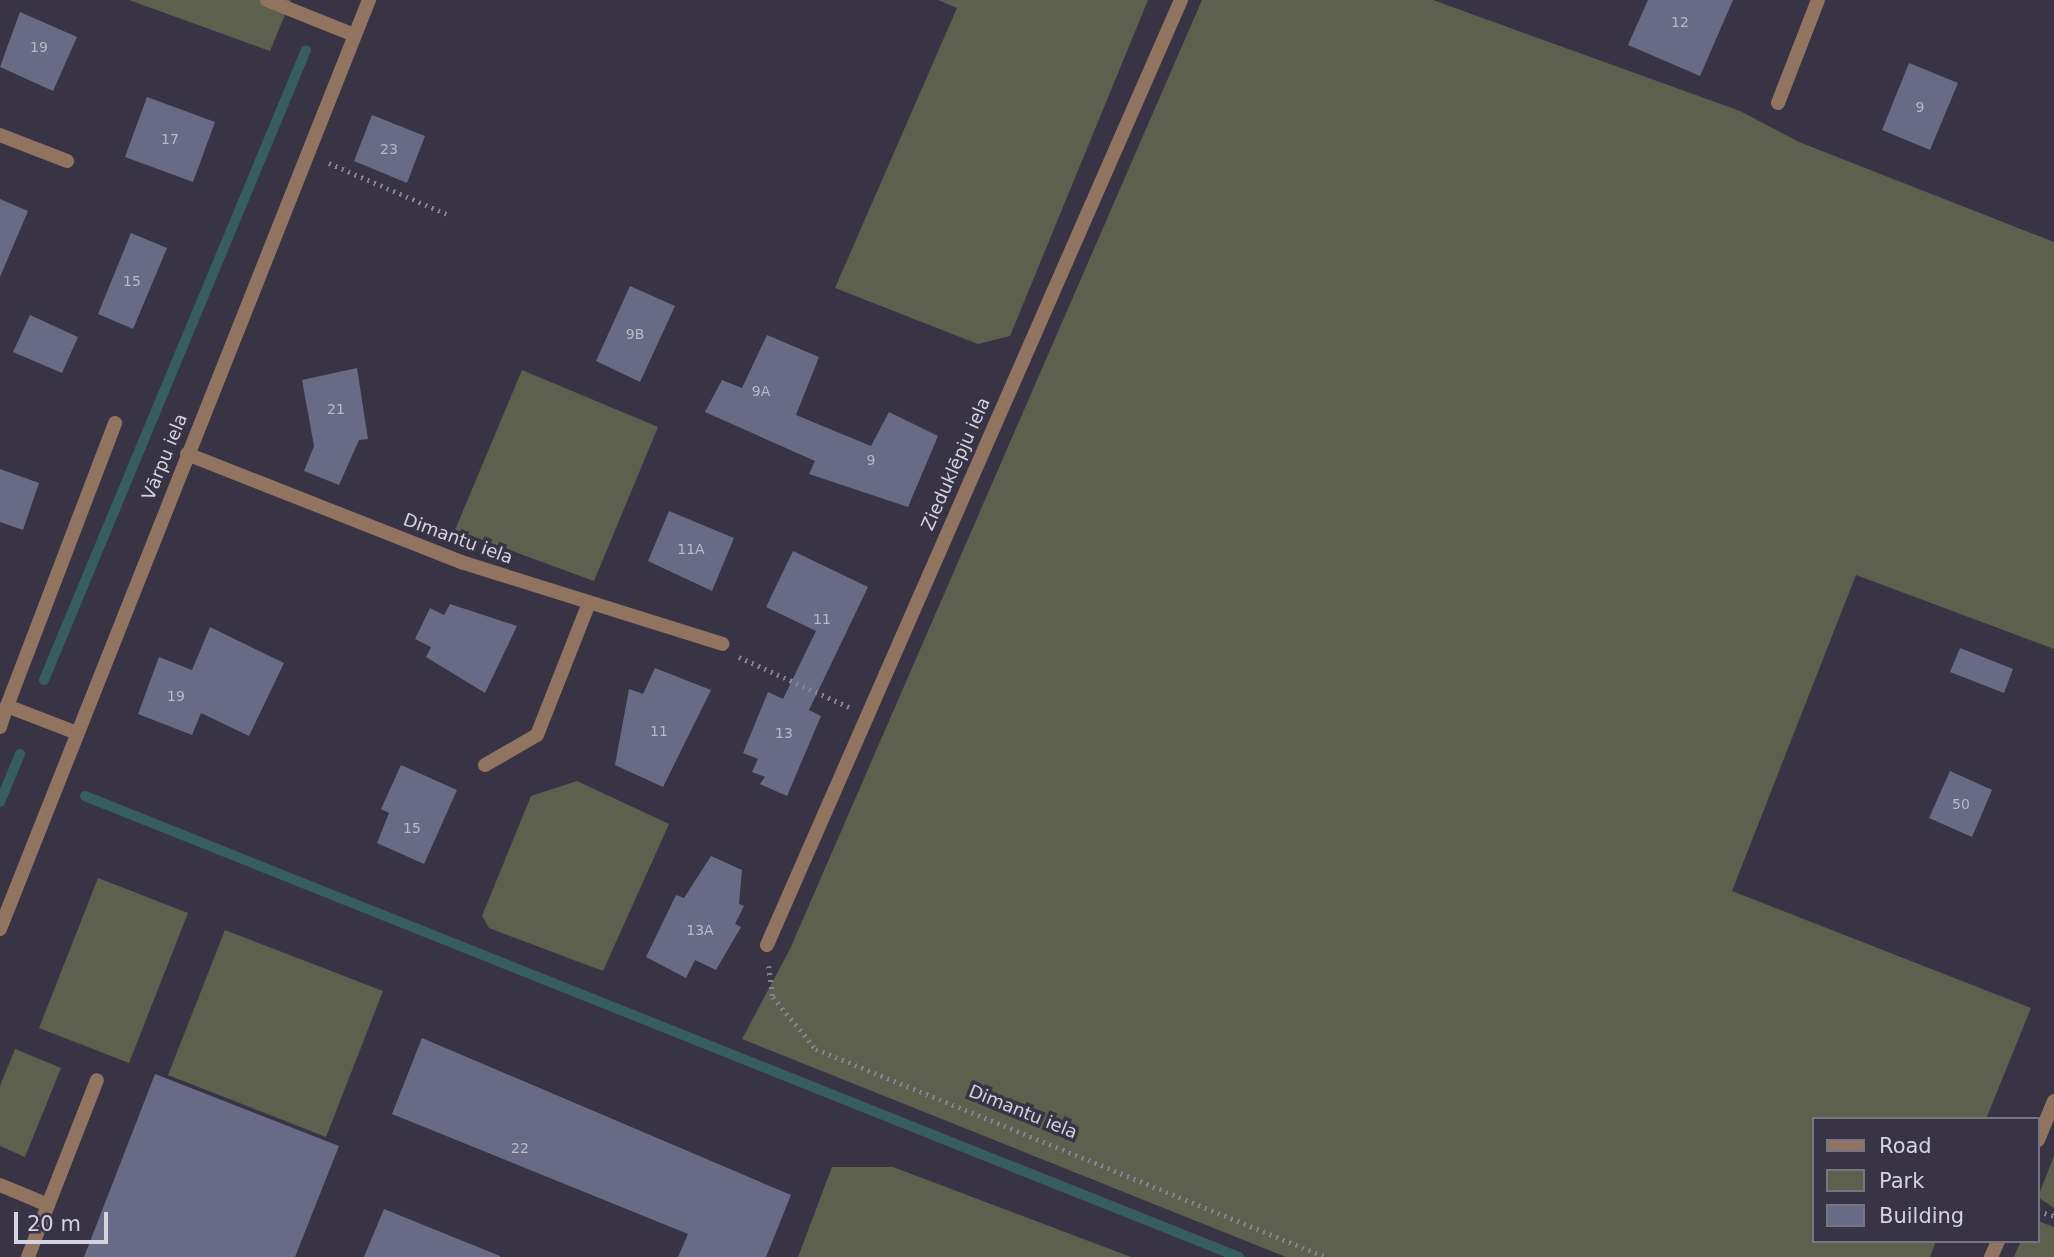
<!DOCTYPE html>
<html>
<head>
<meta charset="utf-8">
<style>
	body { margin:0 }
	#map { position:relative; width:2054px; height:1257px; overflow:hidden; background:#383446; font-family:"DejaVu Sans",sans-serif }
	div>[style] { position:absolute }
	.green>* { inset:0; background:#5e604e }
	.stream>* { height:10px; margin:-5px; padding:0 5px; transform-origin:5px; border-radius:5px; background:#365d5f }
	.building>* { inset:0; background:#696a86 }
	.path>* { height:4.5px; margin-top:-2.25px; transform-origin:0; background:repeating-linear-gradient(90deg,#858291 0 2px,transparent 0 7px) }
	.service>* { height:14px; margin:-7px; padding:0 7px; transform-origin:7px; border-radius:7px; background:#91745f }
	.minor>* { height:14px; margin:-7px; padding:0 7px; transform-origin:7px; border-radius:7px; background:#91745f }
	span { translate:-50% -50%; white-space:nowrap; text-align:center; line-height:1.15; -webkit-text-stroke:7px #383446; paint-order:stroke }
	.number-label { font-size:14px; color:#bab9c9 }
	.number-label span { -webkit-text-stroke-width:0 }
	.street-label { font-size:18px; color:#d5d3df }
	.legend { position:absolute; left:1812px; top:1117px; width:228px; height:126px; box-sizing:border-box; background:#383446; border:2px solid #777483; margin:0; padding:9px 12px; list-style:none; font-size:21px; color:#d5d3df }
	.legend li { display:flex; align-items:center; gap:14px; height:35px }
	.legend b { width:35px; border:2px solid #777483 }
	.scale { position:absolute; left:14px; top:1212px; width:94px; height:32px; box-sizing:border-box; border:4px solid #d5d3df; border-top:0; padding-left:9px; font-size:21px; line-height:24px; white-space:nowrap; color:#d5d3df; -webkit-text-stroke:5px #383446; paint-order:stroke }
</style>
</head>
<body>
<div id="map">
	<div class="green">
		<div style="clip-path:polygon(129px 0,291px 0,270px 51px)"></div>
		<div style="clip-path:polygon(938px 0,1148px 0,1010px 336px,978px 344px,835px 288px,957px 8px)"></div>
		<div style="clip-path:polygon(1202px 0,1433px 0,1740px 111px,1799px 142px,2054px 242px,2054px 649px,1856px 575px,1732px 891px,2031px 1008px,1986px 1119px,1814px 1119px,1814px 1241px,1936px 1241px,1930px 1257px,1286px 1257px,742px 1039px,790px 949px)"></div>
		<div style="clip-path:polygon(522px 370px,658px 427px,594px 581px,455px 530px)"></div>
		<div style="clip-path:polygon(577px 781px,669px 824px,603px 971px,489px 928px,482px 916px,531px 796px)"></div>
		<div style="clip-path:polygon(98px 878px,188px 913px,129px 1063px,39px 1028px)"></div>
		<div style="clip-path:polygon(225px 930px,383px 991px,326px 1137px,168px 1075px)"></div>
		<div style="clip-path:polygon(15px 1049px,61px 1068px,25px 1157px,0 1146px,0 1086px)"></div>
		<div style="clip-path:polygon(2054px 1156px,2054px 1208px,2038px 1197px)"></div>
		<div style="clip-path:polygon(832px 1167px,893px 1167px,1131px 1257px,798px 1257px)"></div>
		<div style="clip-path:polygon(2038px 1221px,2054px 1227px,2054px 1257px,2014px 1257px,2021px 1241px,2038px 1241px)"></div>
	</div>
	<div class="stream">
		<div style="left:44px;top:680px;width:682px;rotate:-67.42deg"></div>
		<div style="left:85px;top:796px;width:1243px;rotate:21.78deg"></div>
		<div style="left:0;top:802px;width:52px;rotate:-67.4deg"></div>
	</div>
	<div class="building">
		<div style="clip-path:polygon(1648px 0,1733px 0,1700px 76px,1628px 45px)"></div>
		<div style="clip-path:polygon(20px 12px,77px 37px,53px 91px,0 67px)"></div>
		<div style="clip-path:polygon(1909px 63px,1958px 83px,1930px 150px,1882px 130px)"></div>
		<div style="clip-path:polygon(147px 97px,215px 122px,193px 182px,125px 157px)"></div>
		<div style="clip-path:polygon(372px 115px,425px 136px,407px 183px,354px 161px)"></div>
		<div style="clip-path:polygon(0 199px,28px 211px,0 277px)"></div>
		<div style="clip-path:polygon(131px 233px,167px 248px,133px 329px,98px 314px)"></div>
		<div style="clip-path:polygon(630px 286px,675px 306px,640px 382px,596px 361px)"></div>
		<div style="clip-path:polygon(30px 315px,78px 337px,62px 373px,13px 352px)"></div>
		<div style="clip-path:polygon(767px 335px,819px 357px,796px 415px,871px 446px,889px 412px,938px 436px,908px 507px,809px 474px,815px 461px,705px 412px,722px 380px,742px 388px)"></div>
		<div style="clip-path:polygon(357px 368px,368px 439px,359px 440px,339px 485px,304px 471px,314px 446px,302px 380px)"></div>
		<div style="clip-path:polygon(0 469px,39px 483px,23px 530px,0 522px)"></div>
		<div style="clip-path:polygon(669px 511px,734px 538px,712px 591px,648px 561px)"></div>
		<div style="clip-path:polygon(793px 551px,868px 587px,809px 710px,821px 716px,787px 796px,760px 784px,765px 777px,752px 772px,758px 759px,743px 753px,768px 692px,783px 699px,816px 631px,766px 607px)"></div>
		<div style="clip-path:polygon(450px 604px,517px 626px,485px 693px,426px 657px,431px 647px,415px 639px,430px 608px,444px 615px)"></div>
		<div style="clip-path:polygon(210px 627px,284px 663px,249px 736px,201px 713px,192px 735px,138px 714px,159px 657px,192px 670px)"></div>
		<div style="clip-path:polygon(1960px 648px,2013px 669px,2004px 693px,1950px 672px)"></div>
		<div style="clip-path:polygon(655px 668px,711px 690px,663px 787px,615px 765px,629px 689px,643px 694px)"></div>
		<div style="clip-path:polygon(401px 765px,457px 790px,424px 864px,377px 843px,389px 813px,381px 809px)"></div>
		<div style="clip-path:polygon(1950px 771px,1992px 790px,1972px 837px,1929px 818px)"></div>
		<div style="clip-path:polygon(711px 856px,742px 870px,739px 904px,744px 906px,735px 924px,741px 927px,716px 970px,695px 960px,686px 978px,646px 957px,676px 895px,684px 898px)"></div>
		<div style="clip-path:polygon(422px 1038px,791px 1195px,766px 1257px,678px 1257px,688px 1234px,392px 1114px)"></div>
		<div style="clip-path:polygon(155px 1074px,339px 1146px,295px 1257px,84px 1257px)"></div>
		<div style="clip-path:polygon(384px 1209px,500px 1256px,500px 1257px,364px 1257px)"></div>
	</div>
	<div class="path">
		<div style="left:329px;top:163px;width:129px;rotate:23.4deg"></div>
		<div style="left:739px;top:657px;width:121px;rotate:24.4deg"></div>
		<div style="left:769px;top:966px;width:31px;rotate:83deg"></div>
		<div style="left:773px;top:997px;width:67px;rotate:50.4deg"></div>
		<div style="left:816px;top:1049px;width:551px;rotate:22.19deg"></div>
		<div style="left:2038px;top:1211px;width:17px;rotate:17deg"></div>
	</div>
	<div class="service">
		<div style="left:485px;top:765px;width:60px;rotate:-30deg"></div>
		<div style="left:537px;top:735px;width:142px;rotate:-68.5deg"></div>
		<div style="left:0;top:1185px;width:52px;rotate:22.6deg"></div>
		<div style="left:48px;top:1205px;width:56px;rotate:111deg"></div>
		<div style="left:48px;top:1205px;width:134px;rotate:-68.6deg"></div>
	</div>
	<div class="minor">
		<div style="left:267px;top:0;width:94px;rotate:21.9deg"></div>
		<div style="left:1778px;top:103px;width:110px;rotate:-68.8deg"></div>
		<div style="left:0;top:135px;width:72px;rotate:21.2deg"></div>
		<div style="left:187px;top:454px;width:295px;rotate:21.5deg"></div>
		<div style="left:461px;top:562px;width:274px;rotate:17.4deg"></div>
		<div style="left:7px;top:706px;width:303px;rotate:-69.1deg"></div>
		<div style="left:0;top:727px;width:22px;rotate:-72deg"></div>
		<div style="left:7px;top:706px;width:75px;rotate:21.1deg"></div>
		<div style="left:0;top:929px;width:1000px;rotate:-68.34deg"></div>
		<div style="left:767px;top:945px;width:1032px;rotate:-66.34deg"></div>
		<div style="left:2038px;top:1140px;width:42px;rotate:-67.7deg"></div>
		<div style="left:1991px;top:1257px;width:17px;rotate:-66deg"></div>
	</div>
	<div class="number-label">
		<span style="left:1680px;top:22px">12</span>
		<span style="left:39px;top:47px">19</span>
		<span style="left:1920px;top:107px">9</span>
		<span style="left:170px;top:139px">17</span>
		<span style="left:389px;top:149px">23</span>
		<span style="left:132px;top:281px">15</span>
		<span style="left:635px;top:334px">9B</span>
		<span style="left:761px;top:391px">9A</span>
		<span style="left:336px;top:409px">21</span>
		<span style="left:871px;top:460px">9</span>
		<span style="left:691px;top:549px">11A</span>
		<span style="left:822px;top:619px">11</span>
		<span style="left:176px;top:696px">19</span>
		<span style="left:659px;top:731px">11</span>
		<span style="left:784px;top:733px">13</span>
		<span style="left:1961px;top:804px">50</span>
		<span style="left:412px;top:828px">15</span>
		<span style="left:700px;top:930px">13A</span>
		<span style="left:520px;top:1148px">22</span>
	</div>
	<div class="street-label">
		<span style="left:165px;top:457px;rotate:-68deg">Vārpu iela</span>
		<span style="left:956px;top:464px;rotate:-66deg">Zieduklēpju iela</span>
		<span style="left:458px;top:539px;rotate:20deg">Dimantu iela</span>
		<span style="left:1023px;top:1112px;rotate:22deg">Dimantu iela</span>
	</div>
	<ul class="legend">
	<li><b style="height:9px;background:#91745f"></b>Road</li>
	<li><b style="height:19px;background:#5e604e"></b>Park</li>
	<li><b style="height:19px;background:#696a86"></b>Building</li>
	</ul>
	<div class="scale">20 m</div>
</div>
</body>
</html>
